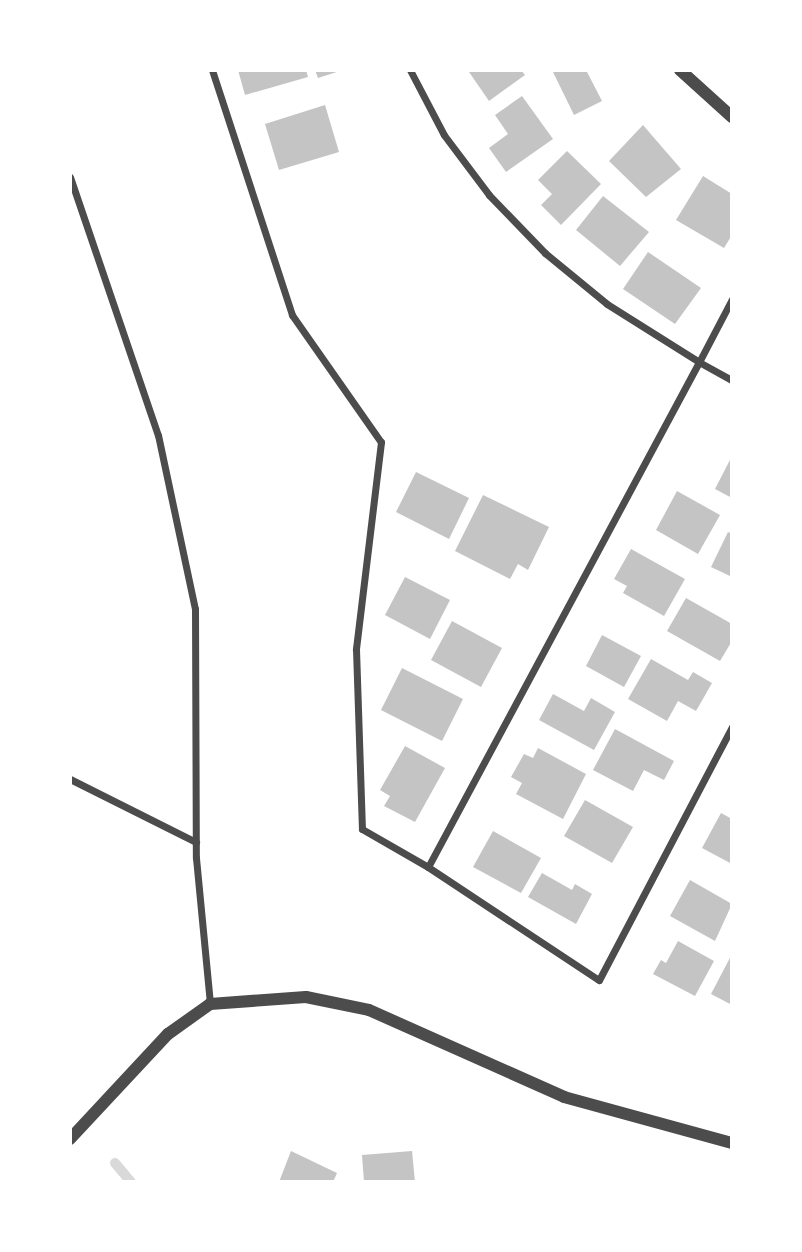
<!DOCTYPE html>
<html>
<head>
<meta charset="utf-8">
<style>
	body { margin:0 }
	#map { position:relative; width:802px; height:1252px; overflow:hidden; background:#fff; font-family:"IBM Plex Serif",serif }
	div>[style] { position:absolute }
	.stream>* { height:10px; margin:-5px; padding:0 5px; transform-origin:5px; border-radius:5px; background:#d9d9d9 }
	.building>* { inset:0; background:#c4c4c4 }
	.minor>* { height:7px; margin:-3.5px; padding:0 3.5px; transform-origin:3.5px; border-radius:3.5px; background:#4c4c4c }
	.tertiary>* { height:12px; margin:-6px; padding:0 6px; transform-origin:6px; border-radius:6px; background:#4c4c4c }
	span { translate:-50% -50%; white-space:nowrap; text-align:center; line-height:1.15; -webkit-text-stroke:7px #fff; paint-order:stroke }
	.frame { position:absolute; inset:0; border:72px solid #fff; pointer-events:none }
</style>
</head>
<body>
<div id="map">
	<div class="stream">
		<div style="left:115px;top:1163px;width:25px;rotate:50deg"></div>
	</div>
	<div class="building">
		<div style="clip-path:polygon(238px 70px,306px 70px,308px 77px,245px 95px)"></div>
		<div style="clip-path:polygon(315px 70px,340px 70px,340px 71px,318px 78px)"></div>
		<div style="clip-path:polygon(471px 70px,521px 70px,525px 75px,489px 101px,469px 72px)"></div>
		<div style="clip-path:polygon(552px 70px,586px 70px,602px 101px,574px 115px)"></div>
		<div style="clip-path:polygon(522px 96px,553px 139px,506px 172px,489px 148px,508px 134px,495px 115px)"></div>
		<div style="clip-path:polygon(325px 105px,339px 152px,279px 170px,265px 124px)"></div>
		<div style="clip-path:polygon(643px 125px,681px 169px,646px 197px,609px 161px)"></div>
		<div style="clip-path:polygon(567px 151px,601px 184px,561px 225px,541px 205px,552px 194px,538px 180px)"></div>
		<div style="clip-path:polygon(703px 176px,732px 194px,732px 235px,724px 248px,676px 220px)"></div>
		<div style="clip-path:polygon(603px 196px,649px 232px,620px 266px,576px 230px)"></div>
		<div style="clip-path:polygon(648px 252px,701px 288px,675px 324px,623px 289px)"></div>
		<div style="clip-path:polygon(732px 456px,732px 498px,715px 489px)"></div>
		<div style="clip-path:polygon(416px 472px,469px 498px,449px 539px,396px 512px)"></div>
		<div style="clip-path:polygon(677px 491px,720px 515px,698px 554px,656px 530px)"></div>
		<div style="clip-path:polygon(483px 495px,549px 527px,528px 570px,518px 564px,510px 579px,455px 551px)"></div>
		<div style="clip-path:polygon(728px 532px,732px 534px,732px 577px,711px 567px)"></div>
		<div style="clip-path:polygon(631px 549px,685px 579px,664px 616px,623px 593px,627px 586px,614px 579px)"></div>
		<div style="clip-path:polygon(405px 577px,450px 600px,430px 639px,385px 615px)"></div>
		<div style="clip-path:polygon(686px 598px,732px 624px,732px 641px,720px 661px,667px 631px)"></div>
		<div style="clip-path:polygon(452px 621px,502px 648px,481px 687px,431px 660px)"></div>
		<div style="clip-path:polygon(602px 635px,641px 656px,624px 687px,586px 666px)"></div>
		<div style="clip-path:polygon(651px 659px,688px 680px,693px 672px,712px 683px,696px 711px,678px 701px,667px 721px,628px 699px)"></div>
		<div style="clip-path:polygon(402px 668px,463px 699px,442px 741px,381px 710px)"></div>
		<div style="clip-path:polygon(553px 694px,584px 711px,591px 698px,615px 712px,594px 750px,539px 720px)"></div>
		<div style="clip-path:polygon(615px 729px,674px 761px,664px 780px,644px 770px,633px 791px,593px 770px)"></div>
		<div style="clip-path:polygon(405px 746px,445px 768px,415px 822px,384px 806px,390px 796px,380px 790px)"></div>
		<div style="clip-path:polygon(538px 748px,586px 774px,563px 819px,516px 794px,522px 783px,511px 777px,524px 754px,533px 758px)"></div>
		<div style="clip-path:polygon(585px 800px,633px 827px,612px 863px,564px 836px)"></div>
		<div style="clip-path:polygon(721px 813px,732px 819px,732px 864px,702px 848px)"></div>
		<div style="clip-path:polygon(493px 831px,541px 858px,521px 893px,473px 867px)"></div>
		<div style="clip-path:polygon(542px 873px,572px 890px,575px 884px,592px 894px,576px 924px,528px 897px)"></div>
		<div style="clip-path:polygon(690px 880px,732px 904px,715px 941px,670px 916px)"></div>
		<div style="clip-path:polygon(678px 941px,714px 961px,695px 996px,653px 974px,661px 960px,666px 963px)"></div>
		<div style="clip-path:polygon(732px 954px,732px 1005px,711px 994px)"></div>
		<div style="clip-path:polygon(291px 1151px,337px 1173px,333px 1182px,279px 1182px)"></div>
		<div style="clip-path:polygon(412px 1151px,415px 1182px,364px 1182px,362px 1155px)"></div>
	</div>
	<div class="minor">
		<div style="left:212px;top:70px;width:258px;rotate:71.9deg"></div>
		<div style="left:292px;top:315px;width:155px;rotate:55deg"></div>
		<div style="left:381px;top:442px;width:209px;rotate:96.9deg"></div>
		<div style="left:356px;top:649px;width:180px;rotate:88.1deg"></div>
		<div style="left:362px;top:829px;width:76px;rotate:29.9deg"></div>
		<div style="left:428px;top:867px;width:205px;rotate:33.5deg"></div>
		<div style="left:599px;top:980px;width:286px;rotate:-62.3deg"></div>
		<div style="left:410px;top:70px;width:73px;rotate:62.4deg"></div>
		<div style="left:444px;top:135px;width:75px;rotate:53.1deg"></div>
		<div style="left:489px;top:195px;width:81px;rotate:46deg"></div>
		<div style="left:545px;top:253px;width:80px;rotate:39.4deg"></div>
		<div style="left:607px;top:304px;width:109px;rotate:32.2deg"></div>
		<div style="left:699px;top:362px;width:573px;rotate:118.22deg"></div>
		<div style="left:70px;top:177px;width:273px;rotate:71.2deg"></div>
		<div style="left:158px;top:435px;width:178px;rotate:78deg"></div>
		<div style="left:195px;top:609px;width:249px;rotate:89.8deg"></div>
		<div style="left:196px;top:858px;width:147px;rotate:84.5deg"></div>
		<div style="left:732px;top:299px;width:71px;rotate:117.6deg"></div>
		<div style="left:699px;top:362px;width:38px;rotate:29deg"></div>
		<div style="left:70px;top:779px;width:141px;rotate:26.6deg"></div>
	</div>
	<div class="tertiary">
		<div style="left:680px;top:70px;width:70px;rotate:42.1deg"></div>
		<div style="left:70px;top:1139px;width:144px;rotate:-47deg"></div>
		<div style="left:168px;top:1034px;width:52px;rotate:-35.5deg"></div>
		<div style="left:210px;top:1004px;width:96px;rotate:-4.2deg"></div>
		<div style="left:306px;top:997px;width:64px;rotate:11.7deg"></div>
		<div style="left:369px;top:1010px;width:214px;rotate:24deg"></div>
		<div style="left:564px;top:1097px;width:174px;rotate:15.3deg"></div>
	</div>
	<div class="frame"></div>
</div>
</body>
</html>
